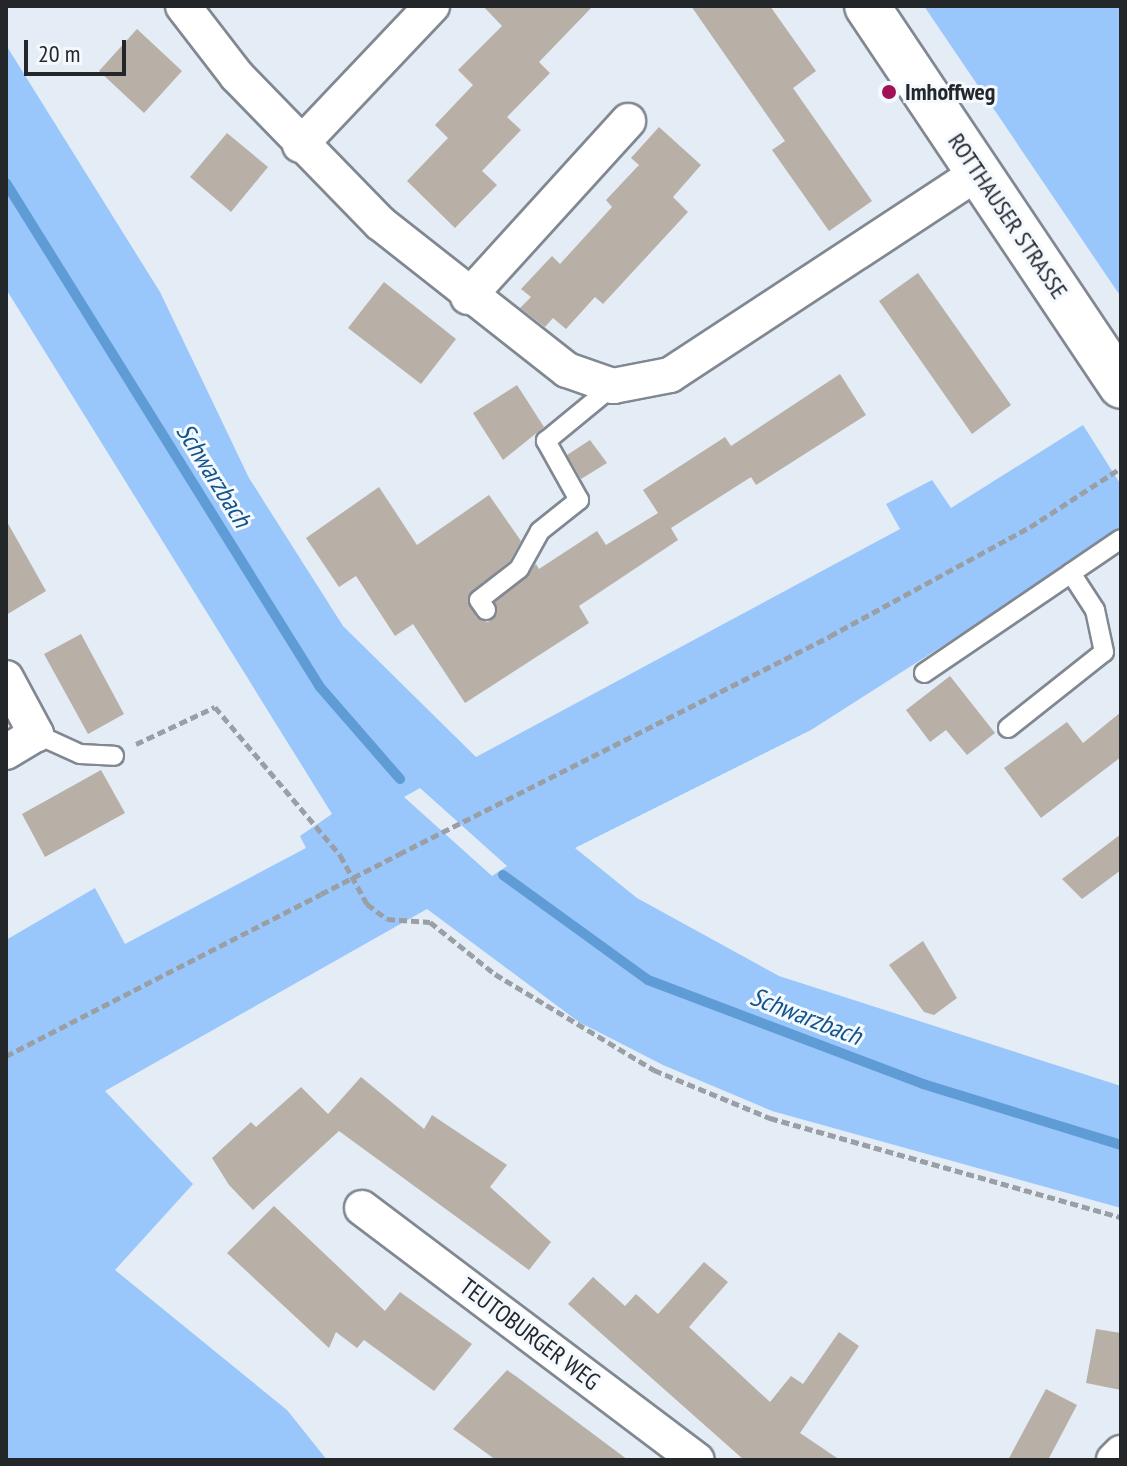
<!DOCTYPE html>
<html>
<head>
<meta charset="utf-8">
<style>
	body { margin:0 }
	#map { position:relative; width:1127px; height:1466px; overflow:hidden; background:#e4ecf5; font-family:"PT Sans Narrow",sans-serif }
	div>[style] { position:absolute }
	.green>* { inset:0; background:#99c7fc }
	.stream>* { height:10px; margin:-5px; padding:0 5px; transform-origin:5px; border-radius:5px; background:#5f9bd5 }
	.building>* { inset:0; background:#b8b0a7 }
	.path>* { height:5px; margin-top:-2.5px; transform-origin:0; background:repeating-linear-gradient(90deg,#999fa5 0 8px,transparent 0 12px) }
	.roads { filter:drop-shadow(2px 0 #818891) drop-shadow(-2px 0 #818891) drop-shadow(0 2px #818891) drop-shadow(0 -2px #818891) }
	.lane>* { height:18px; margin:-9px; padding:0 9px; transform-origin:9px; border-radius:9px; background:#fff }
	.street>* { height:34px; margin:-17px; padding:0 17px; transform-origin:17px; border-radius:17px; background:#fff }
	.secondary>* { height:44px; margin:-22px; padding:0 22px; transform-origin:22px; border-radius:22px; background:#fff }
	.path-bridge>* { height:5px; margin-top:-2.5px; transform-origin:0; background:repeating-linear-gradient(90deg,#999fa5 0 8px,transparent 0 12px) }
	.dots>* { width:22px; height:22px; translate:-50% -50%; box-sizing:border-box; border:4px solid #f4f9ff; border-radius:50% }
	span { translate:-50% -50%; white-space:nowrap; text-align:center; line-height:1.15; -webkit-text-stroke:6px #f4f9ff; paint-order:stroke }
	.poi-label { font-size:24px; color:#24272a; font-weight:700 }
	.left { translate:0 -50%; text-align:left }
	.street-label { font-size:24px; color:#24272a }
	.water-label { font-size:26px; color:#13548b; font-style:italic }
	.frame { position:absolute; inset:0; border:8px solid #24272a; pointer-events:none }
	.scale { position:absolute; left:24px; top:40px; width:102px; height:36px; box-sizing:border-box; border:4px solid #24272a; border-top:0; padding-left:10px; font-size:24px; line-height:28px; white-space:nowrap; color:#24272a; -webkit-text-stroke:6px #f4f9ff; paint-order:stroke }
</style>
</head>
<body>
<div id="map">
	<div class="green">
		<div style="clip-path:polygon(924px 6px,1121px 6px,1121px 297px)"></div>
		<div style="clip-path:polygon(evenodd,6px 45px,160px 292px,249px 478px,343px 626px,476px 757px,900px 529px,886px 504px,932px 480px,951px 508px,1083px 425px,1121px 485px,1121px 532px,811px 730px,575px 848px,637px 898px,779px 976px,1121px 1086px,1121px 1208px,772px 1111px,663px 1065px,579px 1022px,427px 909px,105px 1091px,193px 1184px,115px 1270px,287px 1410px,327px 1460px,6px 1460px,6px 940px,95px 888px,125px 944px,306px 848px,300px 836px,332px 814px,6px 289px,6px 45px,420px 788px,507px 866px,492px 876px,404px 797px,420px 788px)"></div>
	</div>
	<div class="stream">
		<div style="left:6px;top:183px;width:594px;rotate:58.08deg"></div>
		<div style="left:320px;top:687px;width:122px;rotate:49deg"></div>
		<div style="left:503px;top:875px;width:179px;rotate:35.9deg"></div>
		<div style="left:648px;top:980px;width:294px;rotate:20.7deg"></div>
		<div style="left:923px;top:1084px;width:207px;rotate:17.1deg"></div>
	</div>
	<div class="building">
		<div style="clip-path:polygon(483px 6px,593px 6px,539px 62px,550px 73px,507px 117px,521px 130px,482px 171px,497px 185px,455px 228px,407px 181px,448px 138px,435px 125px,473px 85px,458px 70px,502px 26px)"></div>
		<div style="clip-path:polygon(691px 6px,770px 6px,816px 71px,793px 88px,872px 201px,829px 231px,772px 150px,785px 141px)"></div>
		<div style="clip-path:polygon(137px 29px,182px 71px,144px 113px,99px 71px)"></div>
		<div style="clip-path:polygon(659px 127px,701px 165px,673px 197px,688px 212px,603px 304px,595px 297px,566px 329px,553px 318px,545px 327px,520px 308px,531px 297px,521px 289px,552px 256px,560px 264px,612px 207px,606px 200px,639px 165px,631px 158px)"></div>
		<div style="clip-path:polygon(227px 133px,268px 167px,231px 212px,190px 177px)"></div>
		<div style="clip-path:polygon(918px 273px,1011px 405px,972px 434px,879px 301px)"></div>
		<div style="clip-path:polygon(384px 282px,456px 339px,421px 384px,348px 328px)"></div>
		<div style="clip-path:polygon(840px 374px,866px 415px,756px 485px,751px 477px,671px 528px,678px 540px,579px 606px,589px 623px,465px 703px,413px 624px,395px 636px,356px 576px,339px 587px,306px 538px,379px 487px,417px 545px,489px 495px,521px 541px,510px 561px,468px 596px,476px 617px,488px 622px,497px 614px,495px 602px,536px 564px,539px 569px,597px 531px,606px 545px,658px 513px,643px 490px,725px 437px,731px 446px)"></div>
		<div style="clip-path:polygon(517px 385px,544px 427px,503px 460px,473px 413px)"></div>
		<div style="clip-path:polygon(590px 440px,607px 463px,581px 479px,567px 455px)"></div>
		<div style="clip-path:polygon(6px 520px,46px 591px,6px 615px)"></div>
		<div style="clip-path:polygon(81px 634px,124px 714px,88px 734px,44px 654px)"></div>
		<div style="clip-path:polygon(950px 676px,995px 733px,967px 755px,946px 730px,930px 742px,906px 710px)"></div>
		<div style="clip-path:polygon(1121px 712px,1121px 757px,1041px 818px,1004px 768px,1067px 722px,1083px 743px)"></div>
		<div style="clip-path:polygon(101px 770px,125px 813px,45px 857px,22px 814px)"></div>
		<div style="clip-path:polygon(1121px 834px,1121px 870px,1082px 899px,1062px 879px)"></div>
		<div style="clip-path:polygon(923px 941px,957px 998px,934px 1015px,924px 1012px,889px 965px)"></div>
		<div style="clip-path:polygon(361px 1077px,424px 1129px,432px 1115px,507px 1165px,490px 1187px,551px 1242px,529px 1270px,339px 1131px,253px 1210px,229px 1185px,212px 1158px,251px 1122px,256px 1127px,301px 1087px,328px 1114px)"></div>
		<div style="clip-path:polygon(274px 1206px,385px 1311px,400px 1292px,472px 1344px,434px 1391px,364px 1340px,357px 1348px,336px 1332px,329px 1348px,227px 1253px)"></div>
		<div style="clip-path:polygon(704px 1262px,728px 1282px,689px 1327px,770px 1402px,791px 1376px,803px 1384px,839px 1332px,859px 1346px,800px 1433px,840px 1460px,744px 1460px,568px 1304px,593px 1277px,625px 1306px,636px 1294px,658px 1314px)"></div>
		<div style="clip-path:polygon(1096px 1329px,1121px 1333px,1121px 1390px,1086px 1383px)"></div>
		<div style="clip-path:polygon(507px 1370px,517px 1377px,628px 1460px,496px 1460px,453px 1429px)"></div>
		<div style="clip-path:polygon(1046px 1389px,1077px 1405px,1048px 1460px,1008px 1460px)"></div>
	</div>
	<div class="path">
		<div style="left:136px;top:744px;width:87px;rotate:-25.1deg"></div>
		<div style="left:215px;top:707px;width:194px;rotate:49.8deg"></div>
		<div style="left:340px;top:855px;width:56px;rotate:61.1deg"></div>
		<div style="left:367px;top:904px;width:25px;rotate:37deg"></div>
		<div style="left:387px;top:919px;width:43px;rotate:4deg"></div>
		<div style="left:430px;top:922px;width:83px;rotate:38.7deg"></div>
		<div style="left:495px;top:974px;width:186px;rotate:31.1deg"></div>
		<div style="left:654px;top:1070px;width:126px;rotate:22.5deg"></div>
		<div style="left:770px;top:1118px;width:365px;rotate:15.8deg"></div>
		<div style="left:399px;top:854px;width:483px;rotate:-26.8deg"></div>
		<div style="left:830px;top:636px;width:228px;rotate:-28.6deg"></div>
		<div style="left:1030px;top:527px;width:108px;rotate:-33deg"></div>
		<div style="left:6px;top:1056px;width:354px;rotate:-27.2deg"></div>
	</div>
	<div class="roads">
		<div class="lane">
			<div style="left:486px;top:610px;width:12px;rotate:-125deg"></div>
			<div style="left:479px;top:600px;width:51px;rotate:-37.8deg"></div>
			<div style="left:519px;top:569px;width:43px;rotate:-61.1deg"></div>
			<div style="left:540px;top:531px;width:50px;rotate:-38.5deg"></div>
			<div style="left:579px;top:500px;width:68px;rotate:-119.2deg"></div>
			<div style="left:546px;top:441px;width:87px;rotate:-39.4deg"></div>
			<div style="left:924px;top:673px;width:178px;rotate:-34.2deg"></div>
			<div style="left:1008px;top:728px;width:122px;rotate:-38.4deg"></div>
			<div style="left:1104px;top:652px;width:43px;rotate:-102.1deg"></div>
			<div style="left:1095px;top:610px;width:44px;rotate:-123deg"></div>
			<div style="left:1071px;top:573px;width:60px;rotate:-34.2deg"></div>
			<div style="left:36px;top:734px;width:48px;rotate:24.4deg"></div>
			<div style="left:80px;top:754px;width:34px;rotate:3deg"></div>
		</div>
		<div class="street">
			<div style="left:183px;top:6px;width:88px;rotate:52.4deg"></div>
			<div style="left:237px;top:76px;width:205px;rotate:45.8deg"></div>
			<div style="left:380px;top:223px;width:238px;rotate:38.2deg"></div>
			<div style="left:567px;top:370px;width:49px;rotate:19.2deg"></div>
			<div style="left:613px;top:386px;width:58px;rotate:-10.9deg"></div>
			<div style="left:670px;top:375px;width:370px;rotate:-33.3deg"></div>
			<div style="left:300px;top:145px;width:192px;rotate:-46.5deg"></div>
			<div style="left:468px;top:297px;width:238px;rotate:-47.7deg"></div>
			<div style="left:6px;top:678px;width:64px;rotate:61.8deg"></div>
			<div style="left:36px;top:734px;width:35px;rotate:149deg"></div>
			<div style="left:362px;top:1208px;width:419px;rotate:37deg"></div>
			<div style="left:1114px;top:1460px;width:10px;rotate:-45deg"></div>
		</div>
		<div class="secondary">
			<div style="left:867px;top:6px;width:457px;rotate:56.2deg"></div>
		</div>
	</div>
	<div class="path-bridge">
		<div style="left:321px;top:894px;width:88px;rotate:-27.1deg"></div>
	</div>
	<div class="dots">
		<div style="left:889px;top:92px;background:#a21155"></div>
	</div>
	<div class="poi-label">
		<span class="left" style="left:905px;top:92px">Imhoffweg</span>
	</div>
	<div class="street-label">
		<span style="left:1008px;top:216px;rotate:56deg">ROTTHAUSER STRASSE</span>
		<span style="left:530px;top:1334px;rotate:37deg">TEUTOBURGER WEG</span>
	</div>
	<div class="water-label">
		<span style="left:214px;top:475px;rotate:58deg">Schwarzbach</span>
		<span style="left:806px;top:1016px;rotate:21deg">Schwarzbach</span>
	</div>
	<div class="frame"></div>
	<div class="scale">20 m</div>
</div>
</body>
</html>
